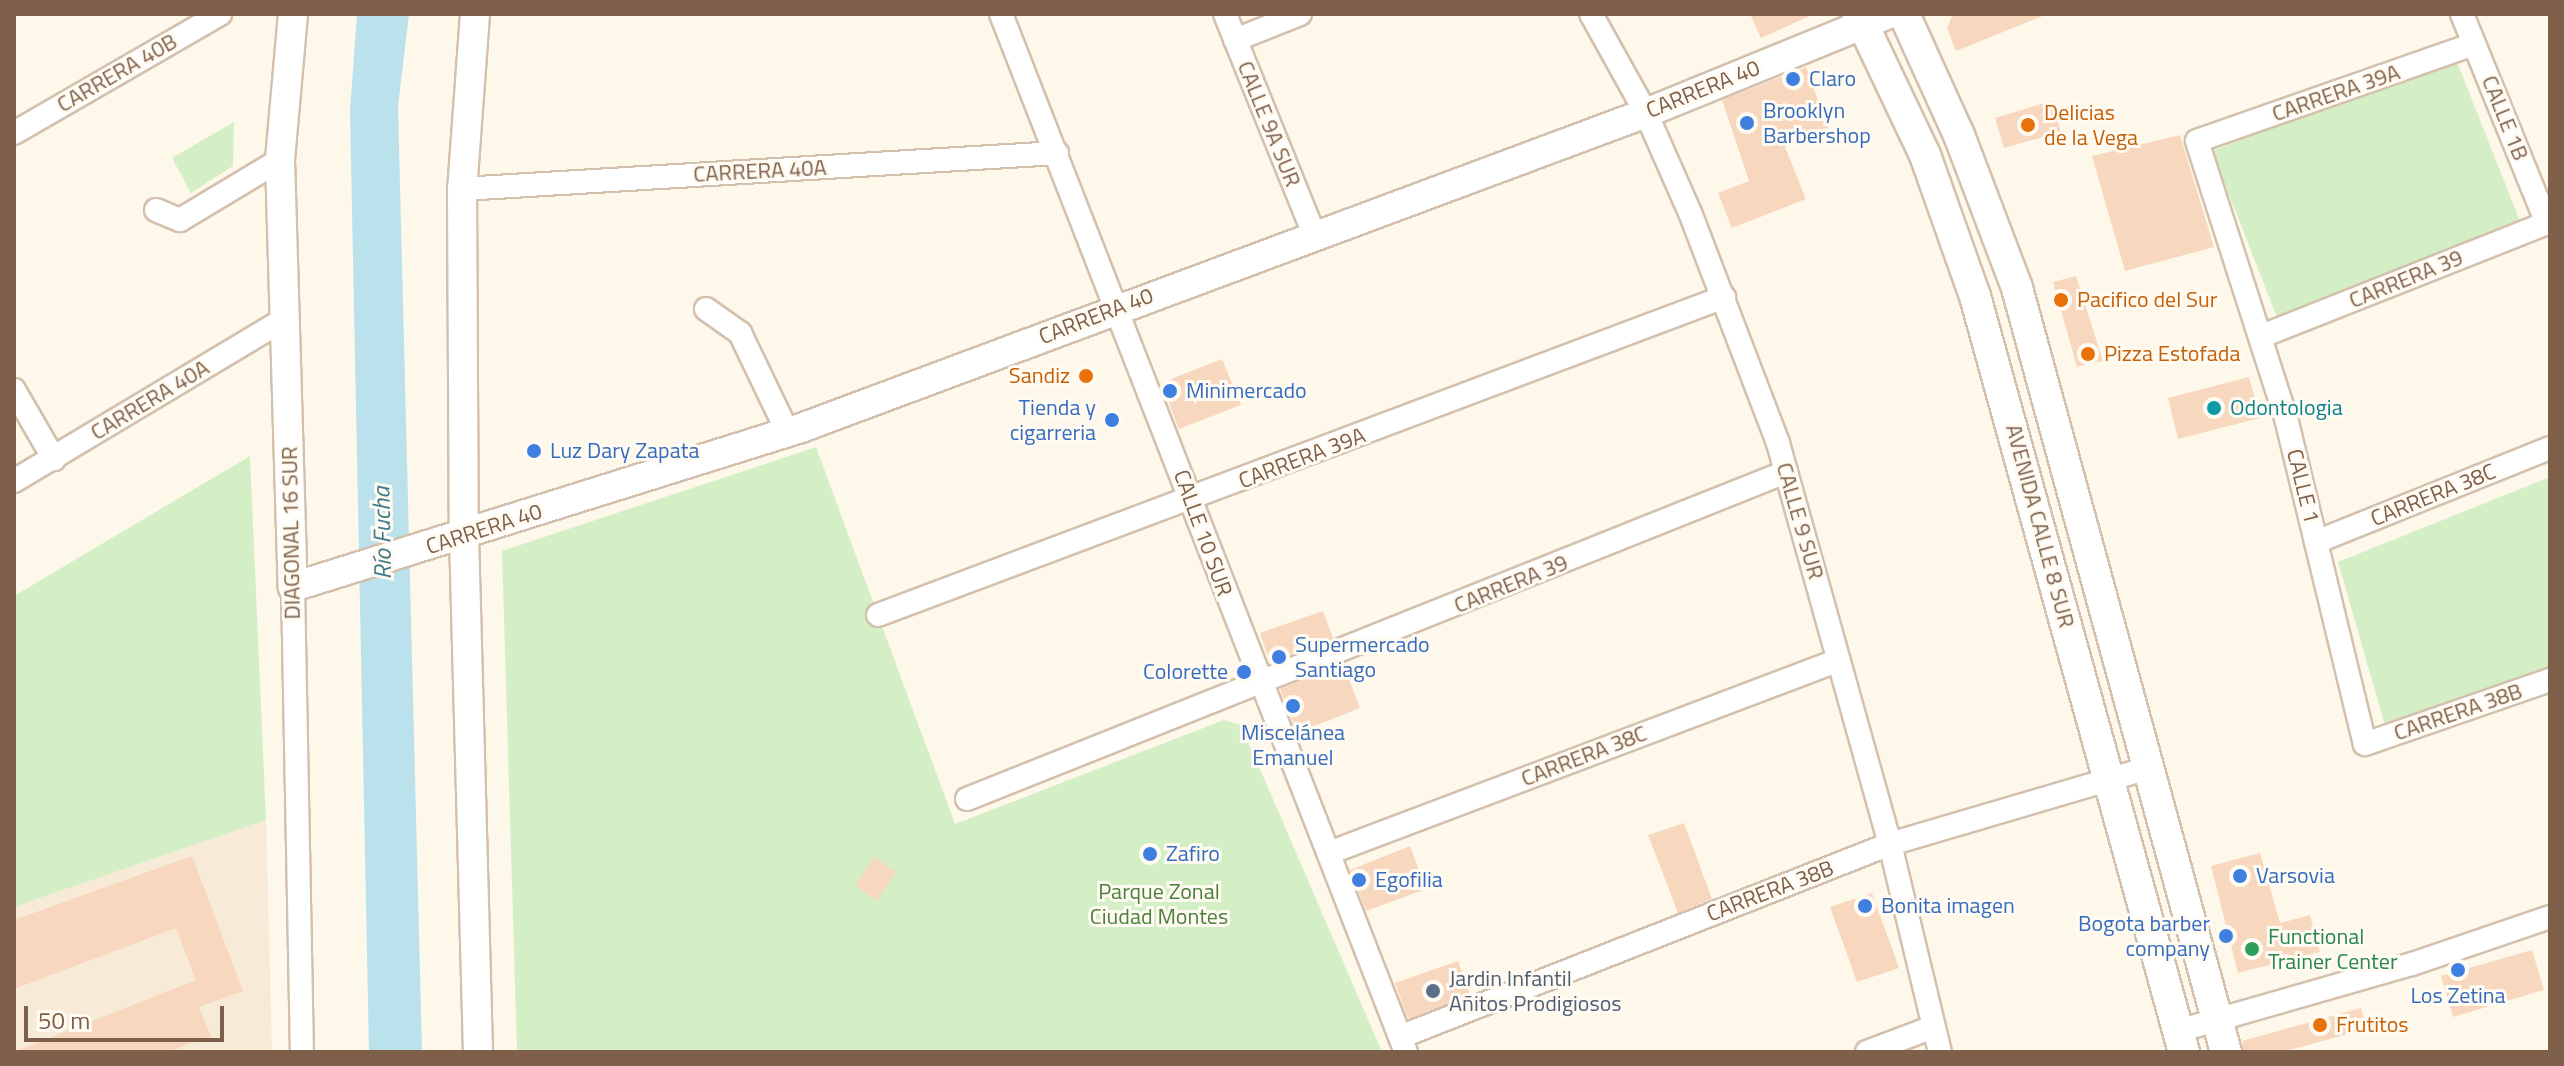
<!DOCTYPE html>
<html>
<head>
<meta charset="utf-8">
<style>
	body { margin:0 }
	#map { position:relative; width:2564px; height:1066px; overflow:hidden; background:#fef8ea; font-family:"Titillium Web",sans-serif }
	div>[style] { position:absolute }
	.residential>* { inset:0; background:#f7ead7 }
	.green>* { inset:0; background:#d4efc5 }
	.water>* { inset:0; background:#bbe2ec }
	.building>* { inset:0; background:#f7d8be }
	.roads { filter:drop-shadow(2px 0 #d3c0ad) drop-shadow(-2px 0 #d3c0ad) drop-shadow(0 2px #d3c0ad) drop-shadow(0 -2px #d3c0ad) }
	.minor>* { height:22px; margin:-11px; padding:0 11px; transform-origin:11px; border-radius:11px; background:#fff }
	.tertiary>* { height:28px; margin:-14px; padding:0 14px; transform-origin:14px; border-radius:14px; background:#fff }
	.secondary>* { height:30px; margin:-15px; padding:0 15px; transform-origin:15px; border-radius:15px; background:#fff }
	.dots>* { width:22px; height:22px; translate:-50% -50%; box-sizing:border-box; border:4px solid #fffbf2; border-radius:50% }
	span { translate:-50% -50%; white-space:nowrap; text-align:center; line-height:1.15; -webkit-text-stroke:6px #fffbf2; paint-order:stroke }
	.street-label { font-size:22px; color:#7e5f49 }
	.shop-label { font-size:22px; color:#366cbe }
	.left { translate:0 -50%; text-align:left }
	.right { translate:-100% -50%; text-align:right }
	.food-label { font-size:22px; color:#c56008 }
	.culture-label { font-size:22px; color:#0d838f }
	.park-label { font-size:22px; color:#4c7e3c }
	.leisure-label { font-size:22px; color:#27864d }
	.service-label { font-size:22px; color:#4e5e75 }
	.water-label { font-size:24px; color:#3c7a8b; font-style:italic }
	.frame { position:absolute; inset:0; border:16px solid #7e5f49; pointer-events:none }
	.scale { position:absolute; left:24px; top:1006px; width:200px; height:36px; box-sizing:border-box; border:4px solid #7e5f49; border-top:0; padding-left:10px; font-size:24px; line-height:28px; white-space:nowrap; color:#7e5f49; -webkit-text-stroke:6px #fffbf2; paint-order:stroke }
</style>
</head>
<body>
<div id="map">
	<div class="residential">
		<div style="clip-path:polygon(266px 820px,272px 1052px,14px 1052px,14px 907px)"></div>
	</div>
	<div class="green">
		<div style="clip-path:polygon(2455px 57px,2522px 226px,2278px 320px,2212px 151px)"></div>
		<div style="clip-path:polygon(234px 122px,233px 166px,191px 193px,172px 158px)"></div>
		<div style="clip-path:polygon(816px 447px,955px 824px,1224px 720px,1241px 725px,1382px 1052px,517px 1052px,502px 551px)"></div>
		<div style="clip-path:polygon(250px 456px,266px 820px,14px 907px,14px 596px)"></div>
		<div style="clip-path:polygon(2550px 477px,2550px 669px,2386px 729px,2338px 562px)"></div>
	</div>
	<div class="water">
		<div style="clip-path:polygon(357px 14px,409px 14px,398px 106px,422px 1052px,369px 1052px,350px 110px)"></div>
	</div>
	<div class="building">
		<div style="clip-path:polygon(1750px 14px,1814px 14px,1761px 38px)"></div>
		<div style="clip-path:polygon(1953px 14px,2045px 14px,2045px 15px,1956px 51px,1947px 28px)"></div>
		<div style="clip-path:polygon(1806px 67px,1829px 131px,1785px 147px,1806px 199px,1732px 228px,1718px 193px,1749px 181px,1722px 100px)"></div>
		<div style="clip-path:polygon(2051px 101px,2061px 132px,2004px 148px,1995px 118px)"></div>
		<div style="clip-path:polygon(2180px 135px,2214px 247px,2125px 271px,2092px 156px)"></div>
		<div style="clip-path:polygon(2076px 276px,2103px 361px,2077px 367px,2053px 282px)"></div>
		<div style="clip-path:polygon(1222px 359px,1241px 405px,1179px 429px,1161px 383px)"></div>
		<div style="clip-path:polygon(2249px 377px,2260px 418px,2178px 439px,2168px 398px)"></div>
		<div style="clip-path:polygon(1323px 611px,1333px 638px,1270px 663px,1260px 633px)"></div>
		<div style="clip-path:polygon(1343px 664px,1360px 708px,1297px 733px,1280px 689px)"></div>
		<div style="clip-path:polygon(1684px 823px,1712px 899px,1678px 913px,1648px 835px)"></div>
		<div style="clip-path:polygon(1410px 846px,1426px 889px,1366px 911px,1350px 870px)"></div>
		<div style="clip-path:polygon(2260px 853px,2280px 923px,2310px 915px,2320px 952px,2238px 973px,2211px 866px)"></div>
		<div style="clip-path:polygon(192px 856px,243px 991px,199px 1007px,211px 1036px,168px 1052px,14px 1052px,196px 980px,176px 928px,14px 989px,14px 920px)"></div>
		<div style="clip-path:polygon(874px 857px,896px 872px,877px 901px,855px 885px)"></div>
		<div style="clip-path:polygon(1872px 893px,1899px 968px,1857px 982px,1830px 907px)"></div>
		<div style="clip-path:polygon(2532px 950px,2544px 990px,2453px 1017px,2441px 976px)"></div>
		<div style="clip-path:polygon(1458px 961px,1470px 995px,1408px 1019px,1395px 983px)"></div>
		<div style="clip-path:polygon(2361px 1008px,2367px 1029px,2282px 1052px,2243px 1052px,2242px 1041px)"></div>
	</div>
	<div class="roads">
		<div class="minor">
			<div style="left:1001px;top:14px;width:1114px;rotate:68.69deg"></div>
			<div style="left:1225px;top:14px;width:237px;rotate:68deg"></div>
			<div style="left:1591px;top:14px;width:113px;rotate:60.9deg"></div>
			<div style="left:1646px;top:113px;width:111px;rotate:66.2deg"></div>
			<div style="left:1691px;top:215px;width:244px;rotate:69.1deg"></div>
			<div style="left:1778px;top:443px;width:416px;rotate:74.4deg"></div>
			<div style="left:1890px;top:844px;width:214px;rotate:76.5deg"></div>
			<div style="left:2462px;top:14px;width:226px;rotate:67.9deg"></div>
			<div style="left:1235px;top:40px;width:70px;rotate:-21.8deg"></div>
			<div style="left:2474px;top:44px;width:293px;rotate:160.7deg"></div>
			<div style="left:2197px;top:141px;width:291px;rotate:72.2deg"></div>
			<div style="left:2286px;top:418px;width:335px;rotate:76.4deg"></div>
			<div style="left:2365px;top:744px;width:196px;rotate:-19.1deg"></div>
			<div style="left:14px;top:133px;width:238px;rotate:-30deg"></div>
			<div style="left:462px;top:189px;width:596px;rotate:-3.46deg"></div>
			<div style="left:156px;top:210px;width:26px;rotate:23deg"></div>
			<div style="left:180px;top:220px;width:117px;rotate:-31deg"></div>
			<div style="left:706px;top:309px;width:42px;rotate:35.2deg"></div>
			<div style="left:740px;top:333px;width:111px;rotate:64.4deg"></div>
			<div style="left:2262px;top:336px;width:310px;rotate:-21.6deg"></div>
			<div style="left:14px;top:390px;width:80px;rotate:59.9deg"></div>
			<div style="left:14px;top:481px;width:317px;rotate:-30.9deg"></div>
			<div style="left:2316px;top:542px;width:252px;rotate:-21.9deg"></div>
			<div style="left:293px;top:587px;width:465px;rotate:88.9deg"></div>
			<div style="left:878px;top:615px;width:904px;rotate:-20.6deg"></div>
			<div style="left:967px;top:799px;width:882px;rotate:-21.77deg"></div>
			<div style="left:1329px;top:853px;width:545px;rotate:-20.73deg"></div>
			<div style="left:2178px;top:1031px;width:243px;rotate:-16deg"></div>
			<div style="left:2412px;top:964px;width:146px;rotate:-18.8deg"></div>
			<div style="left:1400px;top:1037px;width:527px;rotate:-21.5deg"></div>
			<div style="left:1890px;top:844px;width:269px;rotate:-16.4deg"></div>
			<div style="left:1867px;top:1052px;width:71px;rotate:-20.7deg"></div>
		</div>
		<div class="tertiary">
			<div style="left:293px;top:14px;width:147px;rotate:95.1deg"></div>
			<div style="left:280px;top:160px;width:427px;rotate:88.3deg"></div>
			<div style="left:293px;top:587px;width:532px;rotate:-17.38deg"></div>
			<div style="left:801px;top:428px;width:902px;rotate:-20.44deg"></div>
			<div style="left:1646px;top:113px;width:262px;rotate:-22.2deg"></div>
			<div style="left:475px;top:14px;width:175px;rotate:94.2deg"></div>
			<div style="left:462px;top:189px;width:346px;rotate:89.7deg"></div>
			<div style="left:464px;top:535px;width:517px;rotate:88.45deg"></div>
		</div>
		<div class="secondary">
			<div style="left:1858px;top:14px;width:156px;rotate:64.6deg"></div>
			<div style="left:1925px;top:155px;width:150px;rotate:70.5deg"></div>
			<div style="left:1975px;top:296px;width:784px;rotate:74.55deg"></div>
			<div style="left:1904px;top:14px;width:133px;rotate:65.6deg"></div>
			<div style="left:1959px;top:135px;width:164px;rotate:69.2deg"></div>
			<div style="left:2017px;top:288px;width:792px;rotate:74.7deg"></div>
		</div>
	</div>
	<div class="dots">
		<div style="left:1793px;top:79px;background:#3f7fe0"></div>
		<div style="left:1747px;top:123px;background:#3f7fe0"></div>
		<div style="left:2028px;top:125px;background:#e8710a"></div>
		<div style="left:2061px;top:300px;background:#e8710a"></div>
		<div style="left:2088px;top:354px;background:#e8710a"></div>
		<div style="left:1086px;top:376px;background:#e8710a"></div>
		<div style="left:1170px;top:391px;background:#3f7fe0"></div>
		<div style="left:2214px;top:408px;background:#0f9aa8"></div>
		<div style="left:1112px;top:420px;background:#3f7fe0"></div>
		<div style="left:534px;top:451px;background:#3f7fe0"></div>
		<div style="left:1279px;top:657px;background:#3f7fe0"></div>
		<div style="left:1244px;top:672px;background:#3f7fe0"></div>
		<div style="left:1293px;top:706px;background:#3f7fe0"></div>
		<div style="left:1150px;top:854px;background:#3f7fe0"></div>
		<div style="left:2240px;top:876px;background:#3f7fe0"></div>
		<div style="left:1359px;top:880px;background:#3f7fe0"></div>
		<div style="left:1865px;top:906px;background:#3f7fe0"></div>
		<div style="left:2226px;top:936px;background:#3f7fe0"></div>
		<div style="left:2252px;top:949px;background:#2e9e5b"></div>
		<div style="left:2458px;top:970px;background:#3f7fe0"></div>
		<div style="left:1433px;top:991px;background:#5c6f8a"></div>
		<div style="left:2320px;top:1025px;background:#e8710a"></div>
	</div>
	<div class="street-label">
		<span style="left:117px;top:73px;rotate:-30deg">CARRERA 40B</span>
		<span style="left:1703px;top:89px;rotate:-22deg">CARRERA 40</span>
		<span style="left:2336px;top:93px;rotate:-19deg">CARRERA 39A</span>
		<span style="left:2505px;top:118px;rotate:68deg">CALLE 1B</span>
		<span style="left:1269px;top:124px;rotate:68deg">CALLE 9A SUR</span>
		<span style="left:760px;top:171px;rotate:-3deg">CARRERA 40A</span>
		<span style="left:2406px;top:279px;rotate:-22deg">CARRERA 39</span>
		<span style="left:1096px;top:316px;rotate:-21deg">CARRERA 40</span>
		<span style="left:150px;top:400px;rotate:-31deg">CARRERA 40A</span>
		<span style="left:1302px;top:458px;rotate:-21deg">CARRERA 39A</span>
		<span style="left:2303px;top:486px;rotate:76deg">CALLE 1</span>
		<span style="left:2433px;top:495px;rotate:-22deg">CARRERA 38C</span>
		<span style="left:1800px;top:521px;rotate:74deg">CALLE 9 SUR</span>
		<span style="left:2040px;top:526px;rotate:75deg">AVENIDA CALLE 8 SUR</span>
		<span style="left:484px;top:529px;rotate:-18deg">CARRERA 40</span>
		<span style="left:291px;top:533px;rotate:-91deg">DIAGONAL 16 SUR</span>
		<span style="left:1203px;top:533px;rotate:70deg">CALLE 10 SUR</span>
		<span style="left:1511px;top:584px;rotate:-22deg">CARRERA 39</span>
		<span style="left:2458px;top:712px;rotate:-19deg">CARRERA 38B</span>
		<span style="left:1584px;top:756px;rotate:-21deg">CARRERA 38C</span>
		<span style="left:1770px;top:891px;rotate:-21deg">CARRERA 38B</span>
	</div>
	<div class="shop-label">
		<span class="left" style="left:1809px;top:79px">Claro</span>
		<span class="left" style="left:1763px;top:123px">Brooklyn<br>Barbershop</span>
		<span class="left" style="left:1186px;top:391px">Minimercado</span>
		<span class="right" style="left:1096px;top:420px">Tienda y<br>cigarreria</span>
		<span class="left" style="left:550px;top:451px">Luz Dary Zapata</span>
		<span class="left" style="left:1295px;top:657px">Supermercado<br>Santiago</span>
		<span class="right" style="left:1228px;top:672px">Colorette</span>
		<span style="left:1293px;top:745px">Miscelánea<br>Emanuel</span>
		<span class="left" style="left:1166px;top:854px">Zafiro</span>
		<span class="left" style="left:2256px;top:876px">Varsovia</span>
		<span class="left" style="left:1375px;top:880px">Egofilia</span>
		<span class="left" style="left:1881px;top:906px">Bonita imagen</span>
		<span class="right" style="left:2210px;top:936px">Bogota barber<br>company</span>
		<span style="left:2458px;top:996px">Los Zetina</span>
	</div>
	<div class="food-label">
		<span class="left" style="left:2044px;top:125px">Delicias<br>de la Vega</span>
		<span class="left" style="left:2077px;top:300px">Pacifico del Sur</span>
		<span class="left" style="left:2104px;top:354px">Pizza Estofada</span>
		<span class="right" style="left:1070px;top:376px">Sandiz</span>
		<span class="left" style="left:2336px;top:1025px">Frutitos</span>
	</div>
	<div class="culture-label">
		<span class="left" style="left:2230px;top:408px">Odontologia</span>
	</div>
	<div class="park-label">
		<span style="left:1159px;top:904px">Parque Zonal<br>Ciudad Montes</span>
	</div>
	<div class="leisure-label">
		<span class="left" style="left:2268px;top:949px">Functional<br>Trainer Center</span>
	</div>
	<div class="service-label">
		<span class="left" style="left:1449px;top:991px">Jardin Infantil<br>Añitos Prodigiosos</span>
	</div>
	<div class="water-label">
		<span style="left:382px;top:533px;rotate:-91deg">Río Fucha</span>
	</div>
	<div class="frame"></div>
	<div class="scale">50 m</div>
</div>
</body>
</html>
